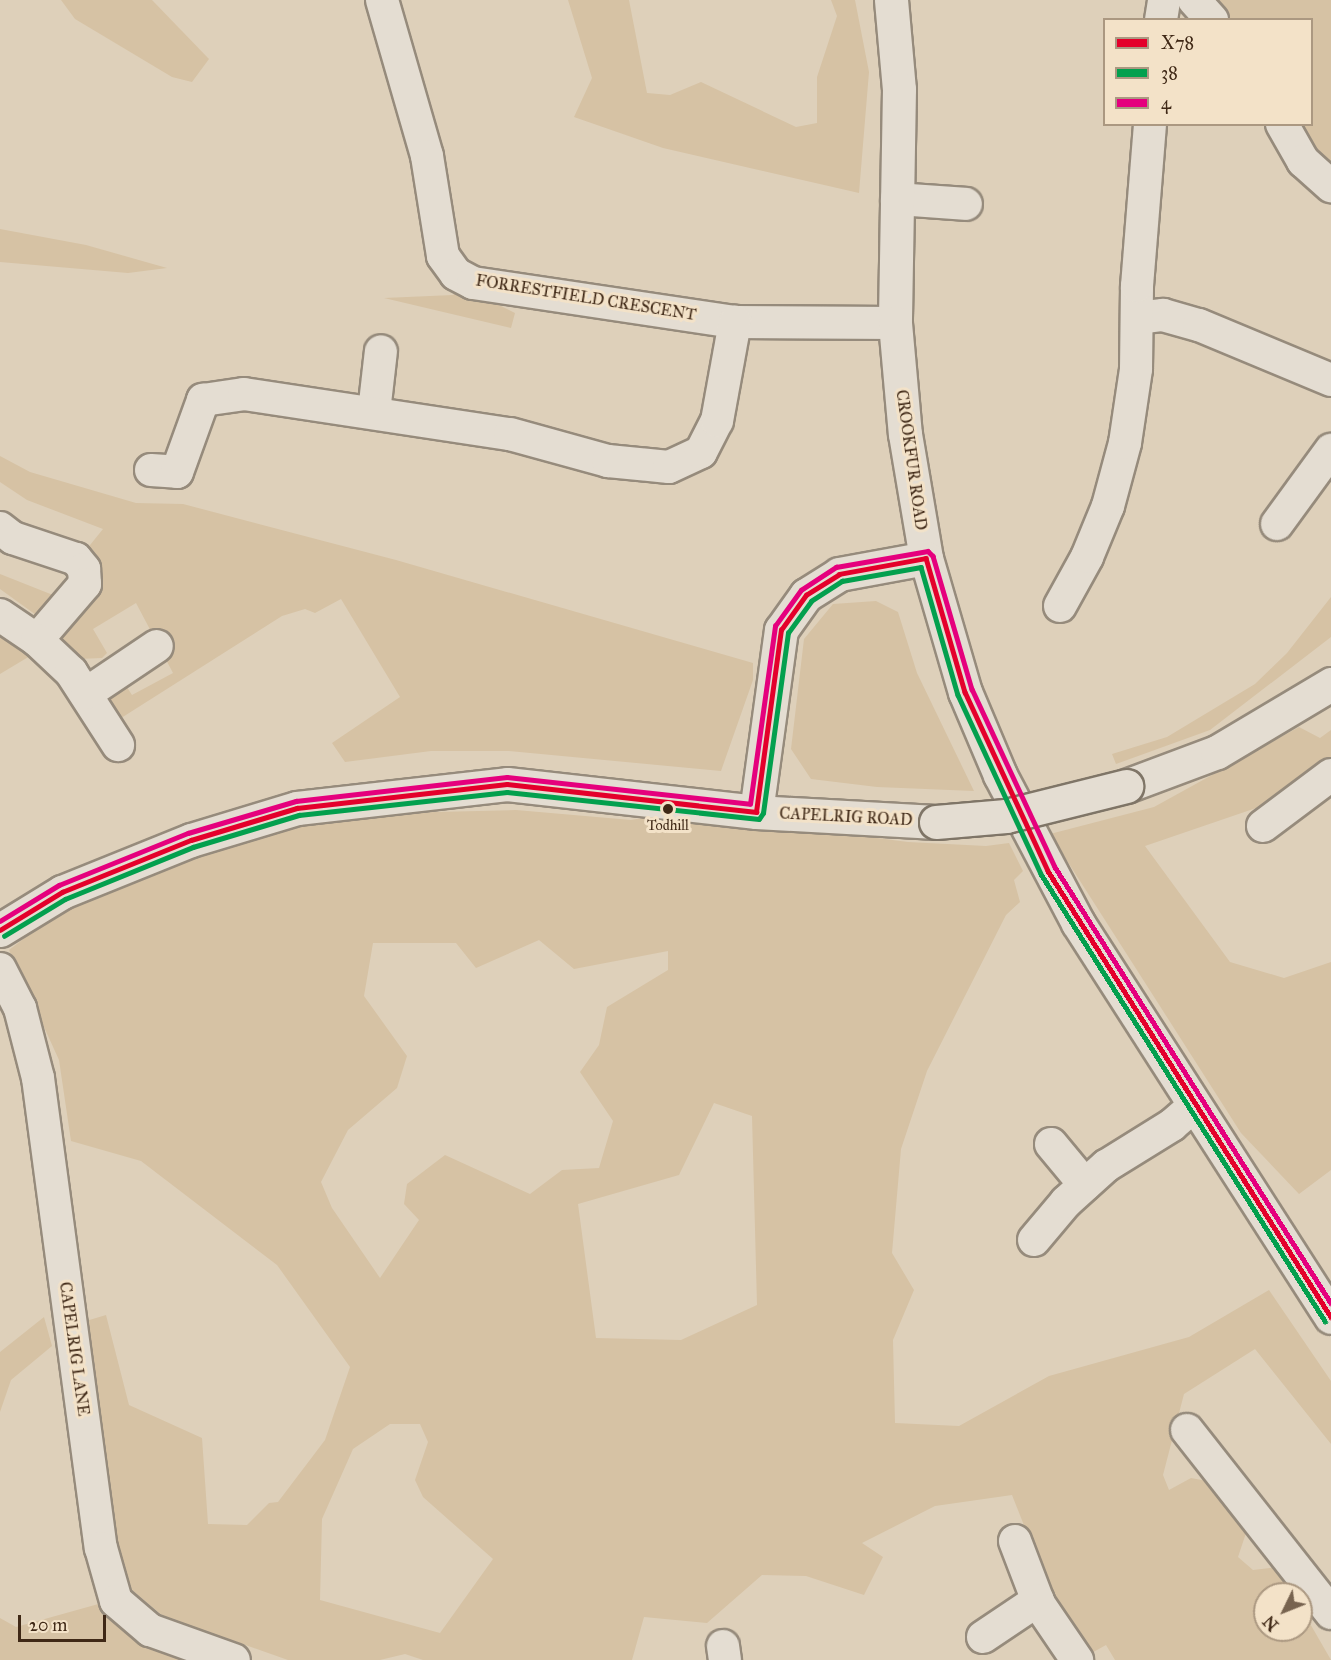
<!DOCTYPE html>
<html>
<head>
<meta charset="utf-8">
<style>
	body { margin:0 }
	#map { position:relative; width:1331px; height:1660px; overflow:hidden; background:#ded0ba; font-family:"IM FELL Great Primer",serif }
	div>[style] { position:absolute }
	.green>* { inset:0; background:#d6c2a4 }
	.roads { filter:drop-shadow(2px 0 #968b7c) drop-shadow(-2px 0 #968b7c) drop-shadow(0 2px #968b7c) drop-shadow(0 -2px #968b7c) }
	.street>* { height:32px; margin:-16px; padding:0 16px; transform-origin:16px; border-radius:16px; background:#e4ddd2 }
	.secondary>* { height:33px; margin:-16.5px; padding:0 16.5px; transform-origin:16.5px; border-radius:16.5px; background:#e4ddd2 }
	.bridges { filter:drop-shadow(2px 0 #7f7567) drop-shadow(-2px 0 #7f7567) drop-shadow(0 2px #7f7567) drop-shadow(0 -2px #7f7567) }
	.secondary-bridge>* { height:33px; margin:-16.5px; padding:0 16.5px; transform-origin:16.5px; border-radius:16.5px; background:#e4ddd2 }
	.bus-1>* { height:4.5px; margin:-2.25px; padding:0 2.25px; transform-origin:2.25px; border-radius:2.25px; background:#e4002b }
	.bus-2>* { height:4.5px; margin:-2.25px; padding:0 2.25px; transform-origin:2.25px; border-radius:2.25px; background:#03a04e }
	.bus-3>* { height:4.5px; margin:-2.25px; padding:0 2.25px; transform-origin:2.25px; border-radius:2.25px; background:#e5007d }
	.dots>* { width:16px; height:16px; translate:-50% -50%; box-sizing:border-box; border:3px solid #f3e2c8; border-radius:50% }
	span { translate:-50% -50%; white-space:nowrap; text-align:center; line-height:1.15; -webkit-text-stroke:6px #f3e2c8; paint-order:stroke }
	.bus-label { font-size:14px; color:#3f2816 }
	.street-label { font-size:16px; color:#3f2816 }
	.legend { position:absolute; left:1103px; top:18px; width:210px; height:108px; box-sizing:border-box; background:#f3e2c8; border:2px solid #ab9881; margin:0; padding:8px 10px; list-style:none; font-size:18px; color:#3f2816 }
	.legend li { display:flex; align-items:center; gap:12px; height:30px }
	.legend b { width:30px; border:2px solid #ab9881 }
	.north { position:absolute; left:1253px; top:1582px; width:60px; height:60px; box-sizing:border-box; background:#f3e2c8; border:2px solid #ab9881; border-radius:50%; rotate:227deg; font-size:16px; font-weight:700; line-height:24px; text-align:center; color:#3f2816 }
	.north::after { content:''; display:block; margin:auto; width:21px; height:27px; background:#77634f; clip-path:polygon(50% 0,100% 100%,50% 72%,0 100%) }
	.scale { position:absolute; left:18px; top:1615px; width:88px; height:27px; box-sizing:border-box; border:3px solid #3f2816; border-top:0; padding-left:8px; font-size:18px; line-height:21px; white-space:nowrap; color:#3f2816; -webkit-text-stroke:4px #f3e2c8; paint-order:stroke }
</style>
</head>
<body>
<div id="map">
	<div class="green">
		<div style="clip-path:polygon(61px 0,152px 0,209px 59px,192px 82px,172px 77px,75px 19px)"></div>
		<div style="clip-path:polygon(568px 0,629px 0,647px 93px,670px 95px,701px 82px,796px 127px,817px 123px,817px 77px,837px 16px,831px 0,855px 0,869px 72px,859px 193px,663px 148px,574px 117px,592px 78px)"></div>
		<div style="clip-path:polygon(1207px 0,1331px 0,1331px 169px,1292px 125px,1312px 124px,1312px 20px,1223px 19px)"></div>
		<div style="clip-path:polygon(0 229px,86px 245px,167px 268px,128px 273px,0 262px)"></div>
		<div style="clip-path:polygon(463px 287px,515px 313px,511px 328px,384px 298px,453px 295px)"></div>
		<div style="clip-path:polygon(0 456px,30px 472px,136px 503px,183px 504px,396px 560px,753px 663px,753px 680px,721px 771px,509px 751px,431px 751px,345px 762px,332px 743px,400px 697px,341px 599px,315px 613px,305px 609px,282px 616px,118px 720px,106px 701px,110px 684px,121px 678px,132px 695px,173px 673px,136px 603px,93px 629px,107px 653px,102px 658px,78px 659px,43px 620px,0 589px,0 574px,58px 597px,69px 571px,103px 529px,27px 500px,0 482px)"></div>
		<div style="clip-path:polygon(1331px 597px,1331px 637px,1210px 730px,1116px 764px,1112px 754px,1167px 737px,1255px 684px,1287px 653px)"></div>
		<div style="clip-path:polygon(876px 601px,898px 612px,917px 673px,974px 791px,877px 787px,811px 779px,791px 749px,804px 639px,833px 604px)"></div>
		<div style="clip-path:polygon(0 631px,30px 656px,0 674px)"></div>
		<div style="clip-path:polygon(1299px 727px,1320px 738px,1331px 730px,1331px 760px,1262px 806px,1145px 846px,1230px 962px,1284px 978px,1331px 962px,1331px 1170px,1299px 1194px,1241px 1133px,1050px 834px,1154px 807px)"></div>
		<div style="clip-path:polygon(evenodd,516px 810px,631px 820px,676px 812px,908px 842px,986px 846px,1009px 843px,1023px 871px,1014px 880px,1020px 902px,1006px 915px,927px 1071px,901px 1149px,892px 1253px,914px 1290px,893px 1340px,895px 1423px,959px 1426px,1049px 1376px,1189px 1337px,1269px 1290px,1331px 1381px,1331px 1444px,1255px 1349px,1184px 1394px,1163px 1475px,1169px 1490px,1191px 1478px,1207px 1481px,1247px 1530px,1238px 1557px,1253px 1570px,1285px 1566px,1301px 1594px,1265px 1594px,1265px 1630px,1301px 1630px,1301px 1597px,1301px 1608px,1331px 1660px,1115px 1660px,1106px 1645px,1088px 1655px,1065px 1629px,1012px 1495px,935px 1506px,862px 1543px,883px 1557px,864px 1595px,806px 1576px,762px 1575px,707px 1623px,644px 1617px,632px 1660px,423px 1660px,405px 1654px,380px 1660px,288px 1660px,163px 1616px,125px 1584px,110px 1542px,86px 1321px,106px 1315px,129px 1405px,202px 1438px,208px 1524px,247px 1525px,269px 1503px,278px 1502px,325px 1440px,350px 1367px,277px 1265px,141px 1161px,71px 1141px,59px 1060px,9px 950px,48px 920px,156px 866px,268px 827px,394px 813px,516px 810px,539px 940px,574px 969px,668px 951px,668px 970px,607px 1007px,599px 1045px,580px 1072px,613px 1121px,599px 1168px,562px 1170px,530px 1194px,445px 1155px,407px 1184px,404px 1204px,419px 1220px,380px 1278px,332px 1208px,321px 1182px,348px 1130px,397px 1088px,407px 1056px,364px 996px,373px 943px,456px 943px,476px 968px,539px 940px,516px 810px,714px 1103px,752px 1116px,757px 1305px,681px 1340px,596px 1338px,578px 1204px,679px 1175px,714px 1103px,516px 810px,390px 1424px,420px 1424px,428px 1442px,415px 1480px,423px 1497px,493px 1559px,440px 1633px,320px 1600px,322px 1519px,353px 1449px,390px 1424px)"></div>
		<div style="clip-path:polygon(44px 1317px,52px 1346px,11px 1380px,0 1412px,0 1352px)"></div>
		<div style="clip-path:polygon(102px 1603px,192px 1660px,0 1660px,0 1618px,16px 1627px)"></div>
	</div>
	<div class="roads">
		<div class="street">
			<div style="left:382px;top:0;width:162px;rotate:73.9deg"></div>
			<div style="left:427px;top:156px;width:101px;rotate:80.9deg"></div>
			<div style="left:443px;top:256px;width:22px;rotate:54deg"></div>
			<div style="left:456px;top:274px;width:19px;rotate:28deg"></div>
			<div style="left:473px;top:283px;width:265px;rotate:8.5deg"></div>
			<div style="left:735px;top:322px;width:160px;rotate:0.4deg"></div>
			<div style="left:1194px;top:0;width:27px;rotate:48deg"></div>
			<div style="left:1161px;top:20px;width:20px;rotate:-81deg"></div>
			<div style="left:1282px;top:124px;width:43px;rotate:60.4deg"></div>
			<div style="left:1303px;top:161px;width:38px;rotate:42deg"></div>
			<div style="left:897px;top:199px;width:69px;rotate:4.1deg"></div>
			<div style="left:1137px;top:318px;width:26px;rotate:-7deg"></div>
			<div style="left:1163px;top:315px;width:37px;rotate:16deg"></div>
			<div style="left:1199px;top:325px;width:143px;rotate:22.6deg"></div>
			<div style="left:374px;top:412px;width:61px;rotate:-83.5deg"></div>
			<div style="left:151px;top:470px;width:26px;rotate:4deg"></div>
			<div style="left:177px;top:472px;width:77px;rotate:-70.1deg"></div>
			<div style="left:203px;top:400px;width:41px;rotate:-8.3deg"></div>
			<div style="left:244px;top:394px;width:269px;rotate:8.6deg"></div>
			<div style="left:510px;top:434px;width:102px;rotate:15.4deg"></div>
			<div style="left:608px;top:461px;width:61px;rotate:5.6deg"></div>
			<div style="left:669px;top:467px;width:35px;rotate:-25deg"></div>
			<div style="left:701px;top:452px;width:35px;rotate:-63deg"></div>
			<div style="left:717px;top:421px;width:101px;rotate:-79.7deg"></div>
			<div style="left:1277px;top:524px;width:92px;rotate:-53.9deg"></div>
			<div style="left:0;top:528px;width:16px;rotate:38deg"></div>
			<div style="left:13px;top:538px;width:66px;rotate:18.4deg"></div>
			<div style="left:76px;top:559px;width:13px;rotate:51deg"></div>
			<div style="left:84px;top:569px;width:15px;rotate:86deg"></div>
			<div style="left:85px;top:584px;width:74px;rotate:130.6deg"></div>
			<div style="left:1060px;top:606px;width:56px;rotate:-61.1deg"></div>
			<div style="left:1087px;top:557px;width:55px;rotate:-67.6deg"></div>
			<div style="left:1108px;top:506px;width:65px;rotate:-74.9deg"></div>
			<div style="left:1125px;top:443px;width:75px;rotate:-81.5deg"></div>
			<div style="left:1136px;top:369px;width:83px;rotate:-89.3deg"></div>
			<div style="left:1137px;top:286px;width:163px;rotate:-85.4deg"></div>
			<div style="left:0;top:615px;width:45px;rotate:34deg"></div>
			<div style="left:37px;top:640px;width:47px;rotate:43.3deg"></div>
			<div style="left:71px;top:672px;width:87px;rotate:57.2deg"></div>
			<div style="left:87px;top:693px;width:84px;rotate:-33.9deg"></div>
			<div style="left:1263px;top:826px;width:85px;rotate:-36.9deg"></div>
			<div style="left:0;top:969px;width:44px;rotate:62.9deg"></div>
			<div style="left:20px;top:1008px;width:72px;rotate:75.6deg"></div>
			<div style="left:38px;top:1078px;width:474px;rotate:82.4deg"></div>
			<div style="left:101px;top:1548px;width:55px;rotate:74.2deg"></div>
			<div style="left:116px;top:1601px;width:45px;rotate:40.5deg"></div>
			<div style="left:150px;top:1630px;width:89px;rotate:19.7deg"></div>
			<div style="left:1051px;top:1144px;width:53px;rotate:50.3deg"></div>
			<div style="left:1034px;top:1240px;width:50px;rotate:-49.9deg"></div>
			<div style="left:1066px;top:1202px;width:54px;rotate:-42deg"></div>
			<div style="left:1106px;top:1166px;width:78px;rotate:-31.8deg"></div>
			<div style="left:1172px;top:1125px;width:29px;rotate:-41deg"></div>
			<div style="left:1187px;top:1430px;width:233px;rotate:51.8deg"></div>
			<div style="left:1015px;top:1541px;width:67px;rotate:69.1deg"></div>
			<div style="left:1039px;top:1604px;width:68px;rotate:55.8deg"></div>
			<div style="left:983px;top:1637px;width:66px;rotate:-33.9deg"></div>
			<div style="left:723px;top:1646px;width:14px;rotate:82deg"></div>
		</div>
		<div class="secondary">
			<div style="left:891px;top:0;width:89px;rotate:84.9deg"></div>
			<div style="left:899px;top:89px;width:234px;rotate:91deg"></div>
			<div style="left:895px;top:323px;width:111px;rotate:84.9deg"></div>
			<div style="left:905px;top:434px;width:126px;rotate:80.4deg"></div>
			<div style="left:926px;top:558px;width:140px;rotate:73.8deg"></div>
			<div style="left:965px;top:692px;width:90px;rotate:67.1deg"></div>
			<div style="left:1000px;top:775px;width:167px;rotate:62.2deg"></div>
			<div style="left:1078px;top:923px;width:468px;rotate:57.3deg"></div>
			<div style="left:1126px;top:786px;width:97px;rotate:-20.5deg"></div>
			<div style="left:1217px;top:752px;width:133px;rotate:-30.8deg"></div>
			<div style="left:756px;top:812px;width:184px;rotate:-82.2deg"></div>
			<div style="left:781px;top:630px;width:43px;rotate:-54.5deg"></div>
			<div style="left:806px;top:595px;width:39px;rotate:-32deg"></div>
			<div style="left:839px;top:574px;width:88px;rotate:-10.4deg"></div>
			<div style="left:0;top:930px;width:73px;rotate:-31.5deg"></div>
			<div style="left:62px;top:892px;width:139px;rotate:-22deg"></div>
			<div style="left:191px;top:840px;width:111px;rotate:-16.8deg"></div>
			<div style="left:297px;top:808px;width:211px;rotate:-6.5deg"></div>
			<div style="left:507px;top:784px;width:251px;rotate:6.4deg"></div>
			<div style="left:756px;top:812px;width:180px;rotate:3.2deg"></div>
		</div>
	</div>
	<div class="bridges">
		<div class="secondary-bridge">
			<div style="left:936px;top:822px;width:70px;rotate:-4.9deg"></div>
			<div style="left:1006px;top:816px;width:124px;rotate:-14deg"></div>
		</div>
	</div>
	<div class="bus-1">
		<div style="left:926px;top:558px;width:140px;rotate:73.8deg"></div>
		<div style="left:965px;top:692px;width:197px;rotate:65.1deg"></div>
		<div style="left:1048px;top:871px;width:528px;rotate:57.6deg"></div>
		<div style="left:756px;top:812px;width:184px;rotate:-82.2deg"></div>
		<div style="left:781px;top:630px;width:43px;rotate:-54.5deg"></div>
		<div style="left:806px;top:595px;width:39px;rotate:-32deg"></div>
		<div style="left:839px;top:574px;width:88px;rotate:-10.4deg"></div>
		<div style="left:0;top:930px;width:73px;rotate:-31.5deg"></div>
		<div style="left:62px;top:892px;width:139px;rotate:-22deg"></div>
		<div style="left:191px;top:840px;width:111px;rotate:-16.8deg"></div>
		<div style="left:297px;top:808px;width:211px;rotate:-6.5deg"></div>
		<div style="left:507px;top:784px;width:251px;rotate:6.4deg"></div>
	</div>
	<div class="bus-2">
		<div style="left:4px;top:936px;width:71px;rotate:-31.2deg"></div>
		<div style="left:65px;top:899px;width:138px;rotate:-22.1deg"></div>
		<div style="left:193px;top:847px;width:111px;rotate:-16.8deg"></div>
		<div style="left:299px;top:815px;width:209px;rotate:-6.3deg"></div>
		<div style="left:507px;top:792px;width:253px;rotate:6.1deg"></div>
		<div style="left:759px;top:819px;width:7px;rotate:-56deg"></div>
		<div style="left:763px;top:813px;width:182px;rotate:-82.1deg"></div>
		<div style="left:788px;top:633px;width:39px;rotate:-54deg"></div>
		<div style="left:811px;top:601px;width:37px;rotate:-33deg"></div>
		<div style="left:842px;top:581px;width:80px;rotate:-10deg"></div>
		<div style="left:921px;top:567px;width:133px;rotate:73.9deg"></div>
		<div style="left:958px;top:695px;width:197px;rotate:65.1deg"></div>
		<div style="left:1041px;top:874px;width:530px;rotate:57.57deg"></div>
	</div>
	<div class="bus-3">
		<div style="left:0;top:921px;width:69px;rotate:-31.4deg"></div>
		<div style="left:59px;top:885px;width:139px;rotate:-22deg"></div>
		<div style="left:188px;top:833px;width:113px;rotate:-16.5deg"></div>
		<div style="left:296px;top:801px;width:212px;rotate:-6.5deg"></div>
		<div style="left:507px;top:777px;width:244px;rotate:6.3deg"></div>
		<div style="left:750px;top:804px;width:180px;rotate:-82deg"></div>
		<div style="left:775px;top:626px;width:44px;rotate:-54.2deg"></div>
		<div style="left:801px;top:590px;width:42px;rotate:-33.3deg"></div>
		<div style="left:836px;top:567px;width:93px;rotate:-9.9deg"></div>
		<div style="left:928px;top:551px;width:7px;rotate:45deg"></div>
		<div style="left:933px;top:556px;width:139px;rotate:73.7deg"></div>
		<div style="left:972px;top:689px;width:196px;rotate:65deg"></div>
		<div style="left:1055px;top:867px;width:516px;rotate:57.67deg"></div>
	</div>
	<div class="dots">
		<div style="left:668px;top:809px;background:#3f2816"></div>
	</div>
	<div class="bus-label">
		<span style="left:668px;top:826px">Todhill</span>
	</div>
	<div class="street-label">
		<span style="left:586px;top:298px;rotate:9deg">FORRESTFIELD CRESCENT</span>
		<span style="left:911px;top:460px;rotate:82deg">CROOKFUR ROAD</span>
		<span style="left:846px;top:817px;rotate:3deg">CAPELRIG ROAD</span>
		<span style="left:74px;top:1349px;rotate:82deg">CAPELRIG LANE</span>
	</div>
	<ul class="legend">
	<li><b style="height:8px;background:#e4002b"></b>X78</li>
	<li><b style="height:8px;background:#03a04e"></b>38</li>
	<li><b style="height:8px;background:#e5007d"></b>4</li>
	</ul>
	<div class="north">N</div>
	<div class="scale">20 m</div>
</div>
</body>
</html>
